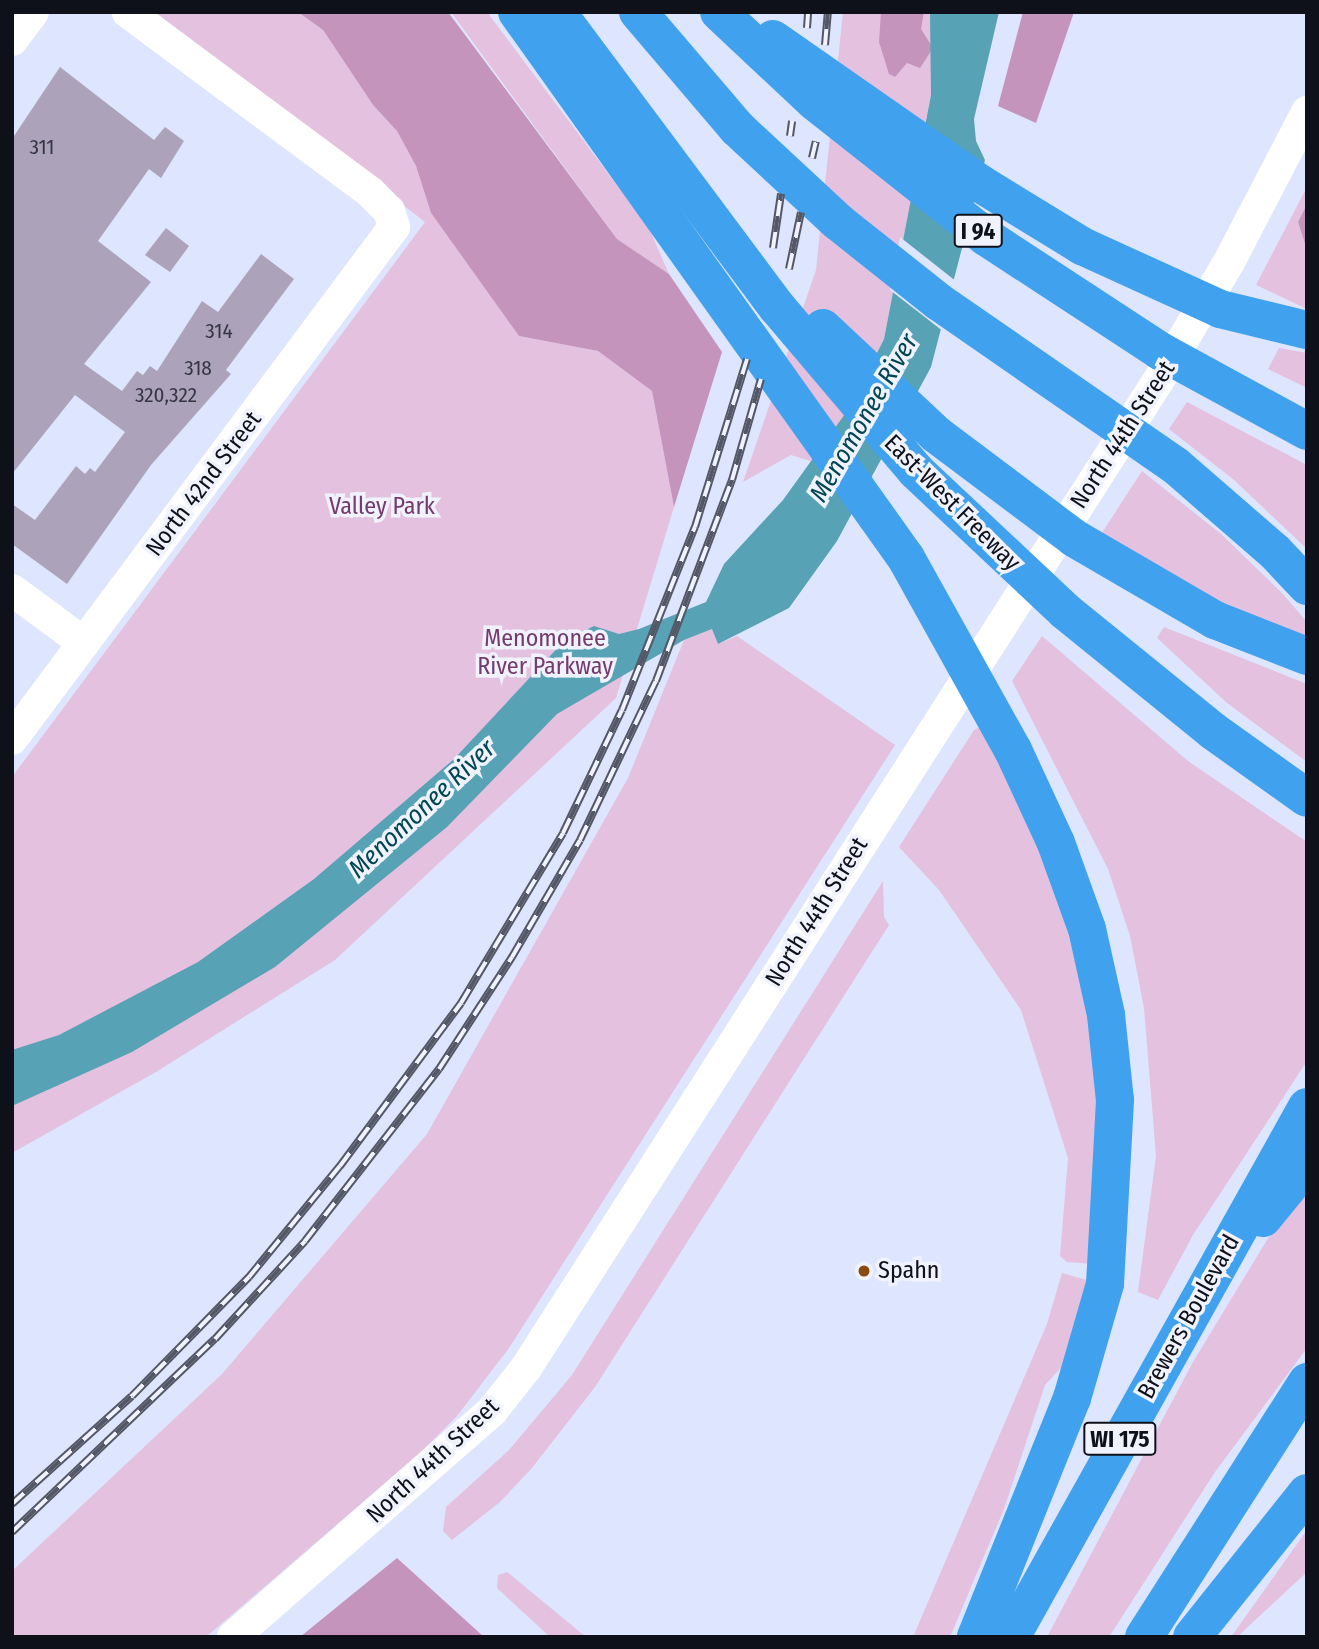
<!DOCTYPE html>
<html>
<head>
<meta charset="utf-8">
<style>
	body { margin:0 }
	#map { position:relative; width:1319px; height:1649px; overflow:hidden; background:#dee5fe; font-family:"Fira Sans Condensed",sans-serif }
	div>[style] { position:absolute }
	.green>* { inset:0; background:#e4c1df }
	.forest>* { inset:0; background:#c494bd }
	.water>* { inset:0; background:#58a2b5 }
	.pier>* { inset:0; background:#dee5fe }
	.building>* { inset:0; background:#aca3bb }
	.street>* { height:32px; margin:-16px; padding:0 16px; transform-origin:16px; border-radius:16px; background:#fff }
	.highway>* { height:38px; margin:-19px; padding:0 19px; transform-origin:19px; border-radius:19px; background:#40a2ee }
	.rail>* { height:8px; margin-top:-4px; transform-origin:0; background:repeating-linear-gradient(90deg,#f0f2fd 0 16px,#545866 0 32px); box-sizing:border-box; border-block:2px solid #545866 }
	.dots>* { width:19px; height:19px; translate:-50% -50%; box-sizing:border-box; border:4px solid #f0f2fd; border-radius:50% }
	span { translate:-50% -50%; white-space:nowrap; text-align:center; line-height:1.15; -webkit-text-stroke:7px #f0f2fd; paint-order:stroke }
	.number-label { font-size:21px; color:#363642 }
	.number-label span { -webkit-text-stroke-width:0 }
	.shield-label span { padding:2px 5px; background:#f0f2fd; border:2px solid; border-radius:5px; -webkit-text-stroke-width:0 }
	.shield-label { font-size:23px; color:#0f111a; font-weight:700 }
	.street-label { font-size:24px; color:#0f111a }
	.park-label { font-size:24px; color:#753a6f }
	.poi-label { font-size:24px; color:#0f111a }
	.left { translate:0 -50%; text-align:left }
	.water-label { font-size:26px; color:#004755; font-style:italic }
	.frame { position:absolute; inset:0; border:14px solid #0f111a; pointer-events:none }
</style>
</head>
<body>
<div id="map">
	<div class="green">
		<div style="clip-path:polygon(155px 12px,298px 12px,323px 30px,373px 105px,397px 131px,416px 166px,431px 213px,519px 336px,598px 351px,652px 391px,674px 507px,616px 698px,335px 960px,156px 1072px,12px 1153px,12px 777px,425px 222px)"></div>
		<div style="clip-path:polygon(451px 12px,487px 12px,649px 228px,669px 274px,617px 239px)"></div>
		<div style="clip-path:polygon(843px 12px,930px 12px,933px 34px,931px 95px,884px 339px,850px 407px,813px 462px,791px 455px,743px 482px,816px 270px)"></div>
		<div style="clip-path:polygon(1307px 187px,1307px 204px,1298px 222px,1307px 250px,1307px 309px,1256px 285px)"></div>
		<div style="clip-path:polygon(1279px 348px,1307px 353px,1307px 388px,1268px 369px)"></div>
		<div style="clip-path:polygon(1187px 402px,1307px 465px,1307px 549px,1234px 480px,1169px 429px)"></div>
		<div style="clip-path:polygon(1142px 471px,1221px 534px,1282px 593px,1307px 622px,1307px 641px,1222px 604px,1100px 536px)"></div>
		<div style="clip-path:polygon(1164px 627px,1307px 684px,1307px 762px,1227px 703px,1157px 638px)"></div>
		<div style="clip-path:polygon(712px 629px,718px 644px,737px 636px,895px 745px,509px 1348px,457px 1416px,420px 1453px,206px 1637px,12px 1637px,12px 1571px,222px 1374px,427px 1134px,628px 778px,684px 640px)"></div>
		<div style="clip-path:polygon(1042px 636px,1188px 761px,1307px 842px,1307px 1061px,1193px 1235px,1158px 1300px,1138px 1292px,1156px 1156px,1144px 1008px,1130px 936px,1108px 869px,1012px 681px)"></div>
		<div style="clip-path:polygon(983px 725px,1051px 862px,1100px 1064px,1093px 1264px,1067px 1262px,1060px 1256px,1068px 1158px,1021px 1010px,939px 890px,899px 847px,974px 730px)"></div>
		<div style="clip-path:polygon(883px 881px,884px 917px,889px 925px,595px 1387px,532px 1468px,500px 1502px,452px 1540px,443px 1531px,446px 1507px,509px 1450px,572px 1375px)"></div>
		<div style="clip-path:polygon(1307px 1186px,1307px 1348px,1215px 1472px,1109px 1637px,1047px 1637px,1193px 1362px,1267px 1240px)"></div>
		<div style="clip-path:polygon(1062px 1273px,1090px 1281px,1075px 1353px,1045px 1385px,1004px 1509px,950px 1637px,913px 1637px,1047px 1324px)"></div>
		<div style="clip-path:polygon(1307px 1530px,1307px 1572px,1237px 1637px,1231px 1637px)"></div>
		<div style="clip-path:polygon(507px 1572px,512px 1576px,586px 1637px,550px 1637px,497px 1588px,498px 1575px)"></div>
	</div>
	<div class="forest">
		<div style="clip-path:polygon(298px 12px,448px 12px,617px 239px,669px 274px,722px 352px,674px 507px,652px 391px,598px 351px,519px 336px,431px 213px,416px 166px,397px 131px,373px 105px,323px 30px)"></div>
		<div style="clip-path:polygon(881px 12px,924px 12px,921px 29px,933px 48px,920px 68px,907px 63px,895px 77px,889px 74px,879px 42px)"></div>
		<div style="clip-path:polygon(1023px 12px,1074px 12px,1036px 123px,998px 106px)"></div>
		<div style="clip-path:polygon(1307px 204px,1307px 250px,1298px 222px)"></div>
		<div style="clip-path:polygon(397px 1558px,484px 1637px,300px 1637px)"></div>
	</div>
	<div class="water">
		<div style="clip-path:polygon(930px 12px,999px 12px,974px 119px,976px 141px,985px 160px,931px 367px,837px 541px,789px 608px,718px 644px,712px 629px,684px 640px,557px 714px,447px 827px,275px 967px,132px 1052px,12px 1106px,12px 1050px,59px 1035px,198px 962px,314px 879px,454px 759px,564px 641px,594px 626px,619px 634px,639px 629px,706px 602px,724px 564px,783px 500px,850px 407px,884px 339px,931px 95px)"></div>
	</div>
	<div class="pier">
		<div style="clip-path:polygon(900px 237px,957px 282px,944px 332px,890px 290px)"></div>
	</div>
	<div class="building">
		<div style="clip-path:polygon(60px 67px,154px 140px,165px 127px,184px 141px,161px 178px,149px 169px,98px 241px,151px 282px,84px 364px,122px 391px,137px 371px,143px 375px,150px 366px,157px 371px,202px 301px,218px 312px,261px 254px,294px 279px,226px 370px,231px 374px,151px 465px,67px 584px,12px 544px,12px 504px,35px 520px,76px 466px,85px 474px,90px 468px,95px 472px,125px 432px,75px 395px,12px 474px,12px 139px)"></div>
		<div style="clip-path:polygon(166px 228px,189px 246px,170px 272px,145px 255px)"></div>
	</div>
	<div class="street">
		<div style="left:12px;top:40px;width:35px;rotate:-53deg"></div>
		<div style="left:12px;top:590px;width:89px;rotate:36.4deg"></div>
		<div style="left:12px;top:739px;width:639px;rotate:-53.27deg"></div>
		<div style="left:394px;top:227px;width:17px;rotate:-107deg"></div>
		<div style="left:389px;top:211px;width:27px;rotate:-135deg"></div>
		<div style="left:370px;top:192px;width:302px;rotate:-143.4deg"></div>
		<div style="left:233px;top:1637px;width:344px;rotate:-41.1deg"></div>
		<div style="left:492px;top:1411px;width:55px;rotate:-51.7deg"></div>
		<div style="left:526px;top:1368px;width:1185px;rotate:-57.37deg"></div>
		<div style="left:1165px;top:370px;width:128px;rotate:-59.4deg"></div>
		<div style="left:1230px;top:260px;width:167px;rotate:-62.5deg"></div>
	</div>
	<div class="highway">
		<div style="left:517px;top:12px;width:670px;rotate:54.53deg"></div>
		<div style="left:906px;top:558px;width:220px;rotate:60.9deg"></div>
		<div style="left:1013px;top:750px;width:102px;rotate:65.2deg"></div>
		<div style="left:1056px;top:843px;width:91px;rotate:70.2deg"></div>
		<div style="left:1087px;top:929px;width:88px;rotate:77.5deg"></div>
		<div style="left:1106px;top:1015px;width:85px;rotate:84deg"></div>
		<div style="left:1115px;top:1100px;width:184px;rotate:93.1deg"></div>
		<div style="left:1105px;top:1284px;width:119px;rotate:106.1deg"></div>
		<div style="left:1072px;top:1398px;width:258px;rotate:111.9deg"></div>
		<div style="left:557px;top:12px;width:368px;rotate:53.3deg"></div>
		<div style="left:777px;top:307px;width:215px;rotate:49.7deg"></div>
		<div style="left:916px;top:471px;width:204px;rotate:43.2deg"></div>
		<div style="left:1065px;top:611px;width:191px;rotate:39deg"></div>
		<div style="left:1213px;top:731px;width:115px;rotate:35.5deg"></div>
		<div style="left:638px;top:12px;width:153px;rotate:49.5deg"></div>
		<div style="left:737px;top:128px;width:137px;rotate:42.9deg"></div>
		<div style="left:837px;top:221px;width:130px;rotate:38.5deg"></div>
		<div style="left:939px;top:302px;width:288px;rotate:34.7deg"></div>
		<div style="left:1176px;top:466px;width:131px;rotate:41deg"></div>
		<div style="left:1275px;top:552px;width:47px;rotate:46.7deg"></div>
		<div style="left:719px;top:12px;width:130px;rotate:43.1deg"></div>
		<div style="left:814px;top:101px;width:219px;rotate:38.3deg"></div>
		<div style="left:986px;top:237px;width:208px;rotate:33.2deg"></div>
		<div style="left:1160px;top:351px;width:167px;rotate:28.6deg"></div>
		<div style="left:773px;top:39px;width:254px;rotate:34.9deg"></div>
		<div style="left:981px;top:184px;width:119px;rotate:31.5deg"></div>
		<div style="left:1082px;top:246px;width:152px;rotate:24.5deg"></div>
		<div style="left:1220px;top:309px;width:89px;rotate:13.6deg"></div>
		<div style="left:823px;top:328px;width:156px;rotate:43.2deg"></div>
		<div style="left:937px;top:435px;width:171px;rotate:36.9deg"></div>
		<div style="left:1074px;top:538px;width:163px;rotate:30.2deg"></div>
		<div style="left:1215px;top:620px;width:99px;rotate:21.4deg"></div>
		<div style="left:1263px;top:1218px;width:70px;rotate:-50.8deg"></div>
		<div style="left:1011px;top:1637px;width:607px;rotate:-60.82deg"></div>
		<div style="left:1144px;top:1637px;width:303px;rotate:-57.4deg"></div>
		<div style="left:1192px;top:1637px;width:184px;rotate:-51.4deg"></div>
	</div>
	<div class="rail">
		<div style="left:807px;top:28px;width:16px;rotate:-86deg"></div>
		<div style="left:825px;top:45px;width:33px;rotate:-85deg"></div>
		<div style="left:790px;top:136px;width:15px;rotate:-82deg"></div>
		<div style="left:812px;top:158px;width:17px;rotate:-77deg"></div>
		<div style="left:773px;top:248px;width:55px;rotate:-81.6deg"></div>
		<div style="left:789px;top:269px;width:58px;rotate:-78.1deg"></div>
		<div style="left:12px;top:1504px;width:161px;rotate:-42deg"></div>
		<div style="left:132px;top:1396px;width:167px;rotate:-45.5deg"></div>
		<div style="left:249px;top:1277px;width:144px;rotate:-50.7deg"></div>
		<div style="left:340px;top:1166px;width:203px;rotate:-53.4deg"></div>
		<div style="left:461px;top:1003px;width:198px;rotate:-59deg"></div>
		<div style="left:563px;top:833px;width:136px;rotate:-64.4deg"></div>
		<div style="left:622px;top:710px;width:197px;rotate:-68.3deg"></div>
		<div style="left:695px;top:527px;width:176px;rotate:-72.8deg"></div>
		<div style="left:12px;top:1532px;width:280px;rotate:-43.6deg"></div>
		<div style="left:215px;top:1339px;width:133px;rotate:-47.4deg"></div>
		<div style="left:305px;top:1241px;width:218px;rotate:-52.1deg"></div>
		<div style="left:439px;top:1069px;width:134px;rotate:-56.9deg"></div>
		<div style="left:512px;top:957px;width:135px;rotate:-59.8deg"></div>
		<div style="left:580px;top:840px;width:176px;rotate:-64.5deg"></div>
		<div style="left:656px;top:681px;width:215px;rotate:-69.3deg"></div>
		<div style="left:732px;top:480px;width:105px;rotate:-74deg"></div>
	</div>
	<div class="dots">
		<div style="left:864px;top:1271px;background:#8a4b11"></div>
	</div>
	<div class="number-label">
		<span style="left:42px;top:147px">311</span>
		<span style="left:219px;top:331px">314</span>
		<span style="left:198px;top:368px">318</span>
		<span style="left:166px;top:395px">320,322</span>
	</div>
	<div class="shield-label">
		<span style="left:978px;top:231px">I 94</span>
		<span style="left:1120px;top:1439px">WI 175</span>
	</div>
	<div class="street-label">
		<span style="left:1123px;top:435px;rotate:-57deg">North 44th Street</span>
		<span style="left:204px;top:484px;rotate:-53deg">North 42nd Street</span>
		<span style="left:952px;top:503px;rotate:45deg">East-West Freeway</span>
		<span style="left:817px;top:912px;rotate:-58deg">North 44th Street</span>
		<span style="left:1189px;top:1317px;rotate:-61deg">Brewers Boulevard</span>
		<span style="left:433px;top:1461px;rotate:-43deg">North 44th Street</span>
	</div>
	<div class="park-label">
		<span style="left:382px;top:507px">Valley Park</span>
		<span style="left:545px;top:653px">Menomonee<br>River Parkway</span>
	</div>
	<div class="poi-label">
		<span class="left" style="left:878px;top:1271px">Spahn</span>
	</div>
	<div class="water-label">
		<span style="left:864px;top:418px;rotate:-60deg">Menomonee River</span>
		<span style="left:422px;top:809px;rotate:-43deg">Menomonee River</span>
	</div>
	<div class="frame"></div>
</div>
</body>
</html>
